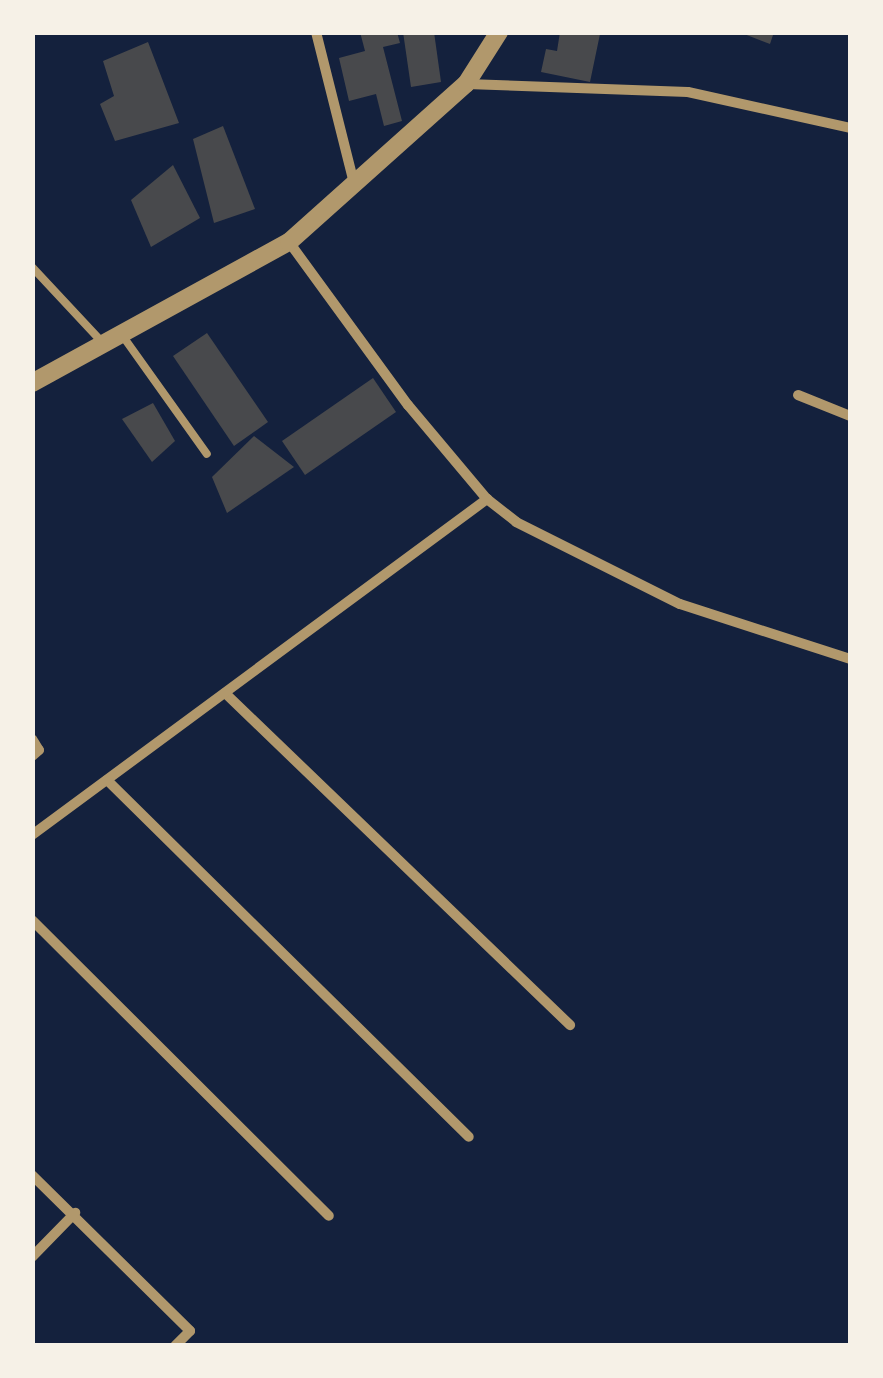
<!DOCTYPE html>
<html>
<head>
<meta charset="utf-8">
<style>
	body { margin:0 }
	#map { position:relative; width:883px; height:1378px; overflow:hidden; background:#14213d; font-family:"Work Sans",sans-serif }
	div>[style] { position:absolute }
	.building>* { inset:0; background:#48494c }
	.service>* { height:8px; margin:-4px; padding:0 4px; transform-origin:4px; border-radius:4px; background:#b1986c }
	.minor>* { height:10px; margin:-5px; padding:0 5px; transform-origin:5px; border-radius:5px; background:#b1986c }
	.tertiary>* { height:18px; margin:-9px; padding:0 9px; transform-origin:9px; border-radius:9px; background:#b1986c }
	span { translate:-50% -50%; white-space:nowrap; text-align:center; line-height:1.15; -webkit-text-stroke:10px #f6f1e7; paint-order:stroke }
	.frame { position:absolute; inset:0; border:35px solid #f6f1e7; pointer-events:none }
</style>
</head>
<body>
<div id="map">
	<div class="building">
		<div style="clip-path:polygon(360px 32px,397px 32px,400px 43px,383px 47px,402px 121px,384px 126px,376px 94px,349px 101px,339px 58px,365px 51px)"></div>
		<div style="clip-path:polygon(403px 32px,434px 32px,441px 82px,411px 87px)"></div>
		<div style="clip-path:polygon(560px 32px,600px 34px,590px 82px,541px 72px,546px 49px,557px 51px)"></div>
		<div style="clip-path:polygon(739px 32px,774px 32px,770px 44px)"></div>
		<div style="clip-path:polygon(148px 42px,179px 123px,115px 141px,100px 104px,114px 96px,103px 61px)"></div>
		<div style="clip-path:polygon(223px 126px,255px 209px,214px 223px,193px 139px)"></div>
		<div style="clip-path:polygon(173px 165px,200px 218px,151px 247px,131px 200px)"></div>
		<div style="clip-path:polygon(207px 333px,268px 422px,234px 446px,173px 356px)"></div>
		<div style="clip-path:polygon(373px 378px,396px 412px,305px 475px,282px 441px)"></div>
		<div style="clip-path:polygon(153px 403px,175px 441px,152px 462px,122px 419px)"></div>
		<div style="clip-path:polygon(254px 436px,294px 467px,227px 513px,212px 477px)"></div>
	</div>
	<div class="service">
		<div style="left:32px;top:267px;width:103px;rotate:47deg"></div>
		<div style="left:122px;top:335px;width:146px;rotate:54.5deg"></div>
	</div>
	<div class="minor">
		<div style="left:316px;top:32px;width:156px;rotate:75.9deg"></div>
		<div style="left:467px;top:84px;width:221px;rotate:2.1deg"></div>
		<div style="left:688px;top:92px;width:166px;rotate:12.5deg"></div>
		<div style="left:289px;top:242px;width:202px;rotate:53.9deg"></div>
		<div style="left:408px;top:405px;width:123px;rotate:50deg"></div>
		<div style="left:487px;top:499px;width:37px;rotate:38deg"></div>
		<div style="left:516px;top:522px;width:183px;rotate:26.6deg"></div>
		<div style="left:680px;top:604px;width:179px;rotate:17.9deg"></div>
		<div style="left:798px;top:395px;width:56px;rotate:22deg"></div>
		<div style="left:225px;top:693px;width:479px;rotate:43.9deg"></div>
		<div style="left:32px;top:739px;width:13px;rotate:58deg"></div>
		<div style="left:39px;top:750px;width:9px;rotate:139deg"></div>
		<div style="left:107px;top:780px;width:508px;rotate:44.6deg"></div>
		<div style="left:32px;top:835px;width:566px;rotate:-36.44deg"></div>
		<div style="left:32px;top:920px;width:419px;rotate:44.9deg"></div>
		<div style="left:32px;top:1175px;width:222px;rotate:44.6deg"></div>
		<div style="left:190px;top:1331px;width:21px;rotate:135deg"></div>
		<div style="left:32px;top:1257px;width:62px;rotate:-45.7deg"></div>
	</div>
	<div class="tertiary">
		<div style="left:32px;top:383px;width:293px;rotate:-28.8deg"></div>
		<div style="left:289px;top:242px;width:237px;rotate:-41.8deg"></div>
		<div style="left:466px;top:84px;width:62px;rotate:-57.6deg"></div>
	</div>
	<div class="frame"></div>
</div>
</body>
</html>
